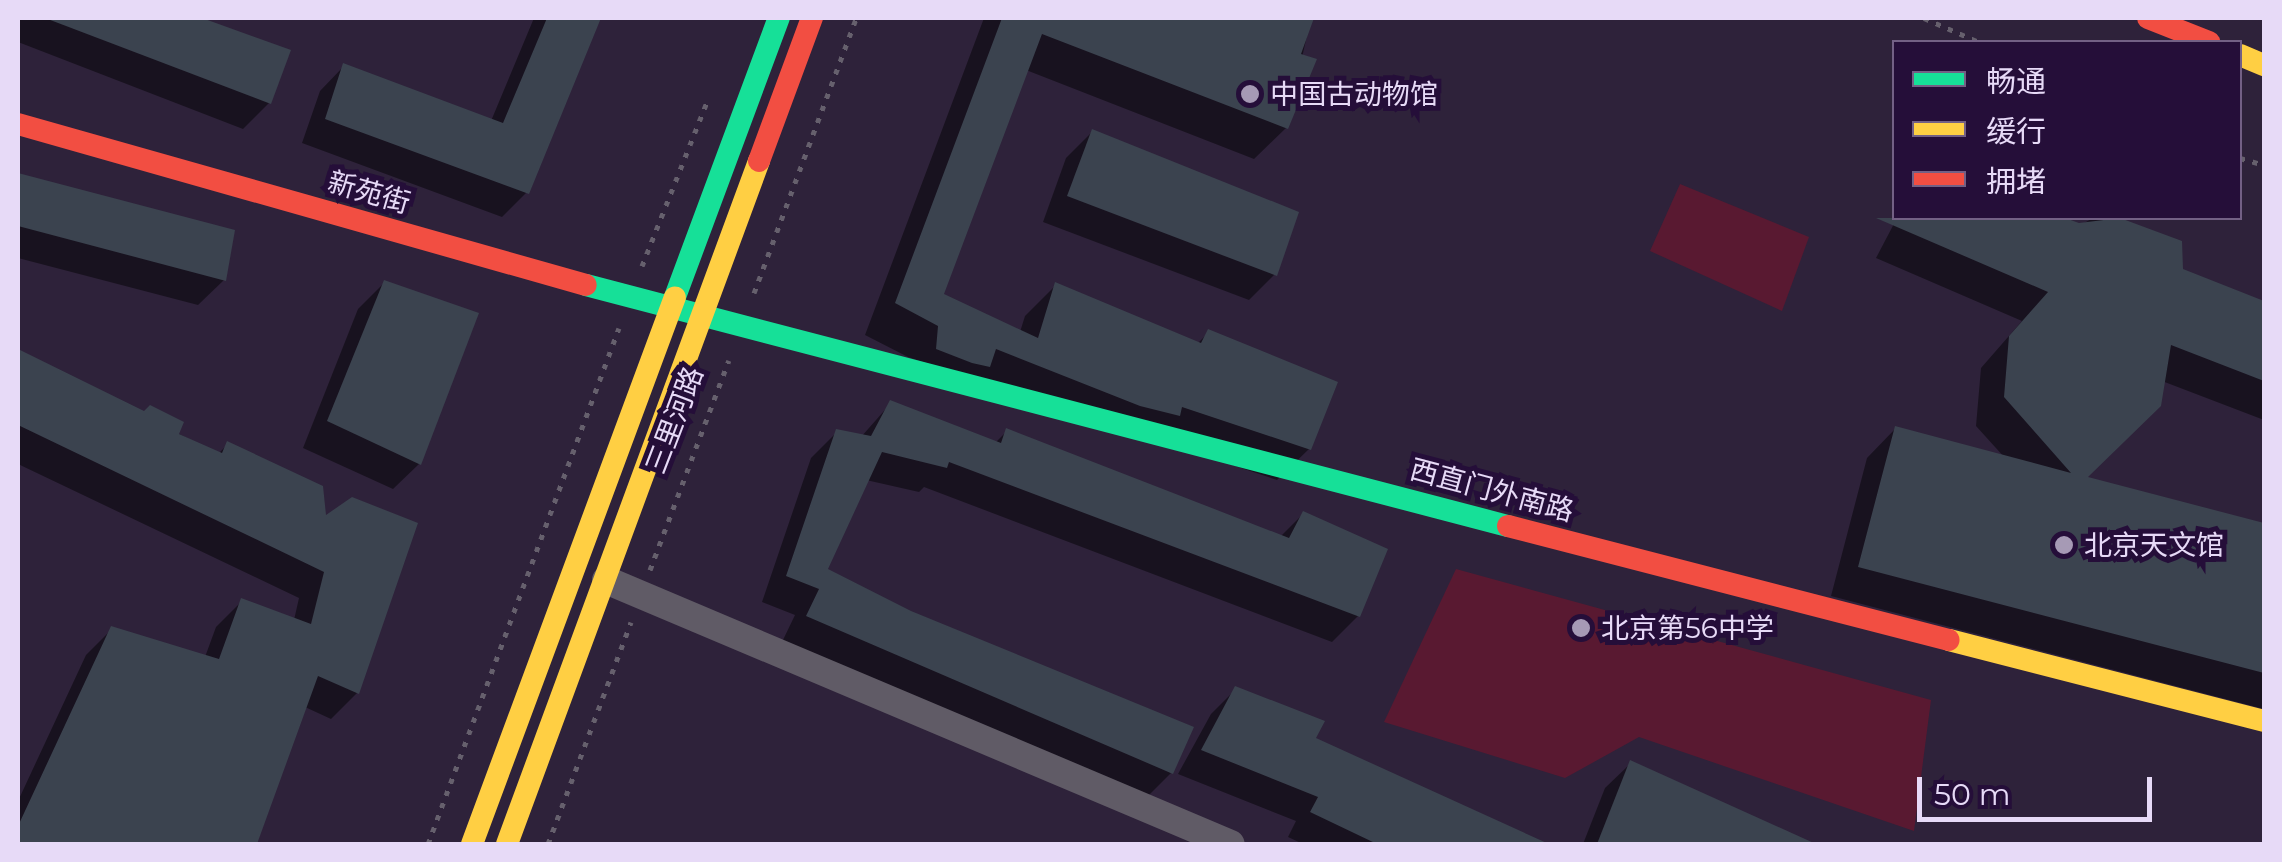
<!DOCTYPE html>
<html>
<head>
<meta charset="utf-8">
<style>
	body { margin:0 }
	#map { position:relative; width:2282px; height:862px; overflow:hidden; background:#2e223a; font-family:Montserrat,"Noto Sans SC",sans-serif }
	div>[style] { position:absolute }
	.green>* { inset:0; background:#591931 }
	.shadow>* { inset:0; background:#0007 }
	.building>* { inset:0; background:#3b434f }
	.path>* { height:5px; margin-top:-2.5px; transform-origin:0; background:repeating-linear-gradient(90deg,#66606d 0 5px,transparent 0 13px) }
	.street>* { height:28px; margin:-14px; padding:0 14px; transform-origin:14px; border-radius:14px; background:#605b66 }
	.fast>* { height:22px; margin:-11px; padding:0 11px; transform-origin:11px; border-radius:11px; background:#16e098 }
	.slow>* { height:22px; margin:-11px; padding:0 11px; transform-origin:11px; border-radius:11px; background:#ffcf43 }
	.jam>* { height:22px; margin:-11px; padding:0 11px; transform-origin:11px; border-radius:11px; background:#f24e42 }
	.dots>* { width:28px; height:28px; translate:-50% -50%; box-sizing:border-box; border:5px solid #250e39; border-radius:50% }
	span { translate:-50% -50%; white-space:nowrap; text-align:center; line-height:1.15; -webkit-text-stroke:10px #250e39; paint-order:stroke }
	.poi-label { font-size:28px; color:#e7daf7 }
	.left { translate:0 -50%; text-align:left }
	.street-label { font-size:28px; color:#e7daf7 }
	.frame { position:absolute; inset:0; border:20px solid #e7daf7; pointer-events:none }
	.legend { position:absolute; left:1892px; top:40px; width:350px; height:180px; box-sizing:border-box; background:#250e39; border:2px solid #736085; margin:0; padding:12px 18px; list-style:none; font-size:30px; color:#e7daf7 }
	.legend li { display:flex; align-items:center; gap:20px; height:50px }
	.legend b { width:50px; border:2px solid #736085 }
	.scale { position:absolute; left:1917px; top:777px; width:235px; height:45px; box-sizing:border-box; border:5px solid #e7daf7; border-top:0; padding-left:12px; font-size:30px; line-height:35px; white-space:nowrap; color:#e7daf7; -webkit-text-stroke:8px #250e39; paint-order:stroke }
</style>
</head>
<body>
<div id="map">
	<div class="green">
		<div style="clip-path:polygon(1680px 184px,1809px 237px,1782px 311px,1650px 251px)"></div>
		<div style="clip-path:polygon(1456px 569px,1931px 700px,1914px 831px,1639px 737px,1565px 778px,1384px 722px)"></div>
	</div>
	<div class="shadow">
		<div style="clip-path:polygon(18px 18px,196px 18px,288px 52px,269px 103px,243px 129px,18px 42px)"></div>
		<div style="clip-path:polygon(534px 18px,598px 18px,526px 193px,502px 217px,302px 143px,320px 91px,344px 66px,491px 121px)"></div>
		<div style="clip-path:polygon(984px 18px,1311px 18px,1286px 128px,1254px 159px,1026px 70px,941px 295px,1020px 332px,1025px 316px,1056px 285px,1197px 344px,1209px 332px,1309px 449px,1277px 480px,908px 357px,865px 335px)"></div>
		<div style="clip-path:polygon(1092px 132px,1275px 274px,1249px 300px,1043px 222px,1066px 158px)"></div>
		<div style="clip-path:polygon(18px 176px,232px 231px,224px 280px,198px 305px,18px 258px)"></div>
		<div style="clip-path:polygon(1897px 218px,2059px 218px,2079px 226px,2093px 218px,2113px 218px,2179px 243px,2181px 270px,2264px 304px,2264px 420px,2162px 381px,2084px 478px,2264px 526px,2264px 709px,1831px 596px,1867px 458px,1895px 429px,2005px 458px,1976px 426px,1981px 368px,2022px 321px,1876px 258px)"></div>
		<div style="clip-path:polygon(384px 283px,419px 464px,393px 489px,303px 448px,358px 309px)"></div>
		<div style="clip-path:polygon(18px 351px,218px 454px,228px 444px,320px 487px,357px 693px,331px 719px,305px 707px,254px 844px,18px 844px,18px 801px,86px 655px,112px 629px,205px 657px,216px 627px,242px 601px,294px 620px,299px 598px,18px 464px)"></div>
		<div style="clip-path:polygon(891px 403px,995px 443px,1007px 431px,1280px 537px,1303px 514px,1358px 616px,1332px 642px,924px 487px,919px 492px,866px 480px,825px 570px,1171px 773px,1145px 799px,782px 642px,795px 615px,762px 602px,811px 458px,837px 432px,861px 437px)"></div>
		<div style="clip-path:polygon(1236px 689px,1313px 739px,1543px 844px,1303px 844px,1288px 837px,1296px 821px,1178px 774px,1211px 714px)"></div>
		<div style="clip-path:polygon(1631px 763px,1810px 844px,1583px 844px,1605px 788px)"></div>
	</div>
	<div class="building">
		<div style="clip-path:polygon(45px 18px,202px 18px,291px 50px,271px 104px)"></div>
		<div style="clip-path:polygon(547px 18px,601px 18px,529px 194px,325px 119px,343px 63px,503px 123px)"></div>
		<div style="clip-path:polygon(1002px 18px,1314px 18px,1301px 54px,1317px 59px,1288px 129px,1042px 34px,944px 294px,1038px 338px,1055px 282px,1201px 343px,1208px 329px,1338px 382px,1311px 450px,1182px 407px,1180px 416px,1140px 406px,996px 349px,990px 367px,972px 363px,936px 349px,938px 326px,895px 303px)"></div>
		<div style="clip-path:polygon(1092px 129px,1299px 212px,1277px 276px,1067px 196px)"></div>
		<div style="clip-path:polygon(18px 173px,235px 230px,226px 281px,18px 226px)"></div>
		<div style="clip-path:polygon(1876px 218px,2065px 218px,2079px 223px,2120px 218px,2182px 241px,2183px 269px,2264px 301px,2264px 381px,2171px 345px,2161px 406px,2088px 477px,2264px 523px,2264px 673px,1858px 567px,1895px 426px,2071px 473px,2004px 397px,2009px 336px,2048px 292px)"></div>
		<div style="clip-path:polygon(384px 280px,479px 313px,421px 465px,327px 421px)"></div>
		<div style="clip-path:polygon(18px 349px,144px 411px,150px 405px,184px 422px,179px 434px,222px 453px,227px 441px,323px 486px,326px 515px,352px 497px,418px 523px,359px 694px,318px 676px,257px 844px,18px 844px,18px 826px,111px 626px,219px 659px,241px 598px,311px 624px,324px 572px,18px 425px)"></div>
		<div style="clip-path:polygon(890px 400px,1001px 443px,1006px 428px,1289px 538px,1303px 511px,1388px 549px,1360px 617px,949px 462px,947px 468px,882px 452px,828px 569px,911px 611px,1194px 727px,1173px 774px,806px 616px,819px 589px,786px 576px,836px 429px,871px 436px)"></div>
		<div style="clip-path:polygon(1235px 686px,1325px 721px,1316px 738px,1549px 844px,1377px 844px,1310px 812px,1318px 797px,1201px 750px)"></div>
		<div style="clip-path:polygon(1630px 760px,1816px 844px,1597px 844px)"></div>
	</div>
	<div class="path">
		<div style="left:1924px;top:18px;width:60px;rotate:23.6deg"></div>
		<div style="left:2240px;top:158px;width:25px;rotate:16deg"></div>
		<div style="left:642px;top:266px;width:180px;rotate:-68.4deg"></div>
		<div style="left:754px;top:293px;width:293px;rotate:-69.6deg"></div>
		<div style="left:650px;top:570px;width:224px;rotate:-69.4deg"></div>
		<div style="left:428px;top:844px;width:550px;rotate:-69.69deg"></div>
		<div style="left:548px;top:844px;width:237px;rotate:-69.5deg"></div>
	</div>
	<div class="street">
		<div style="left:606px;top:580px;width:678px;rotate:22.9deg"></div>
	</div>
	<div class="fast">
		<div style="left:586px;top:285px;width:953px;rotate:14.65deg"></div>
		<div style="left:675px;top:297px;width:298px;rotate:-69.6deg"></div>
	</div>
	<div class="slow">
		<div style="left:2240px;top:55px;width:26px;rotate:23deg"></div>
		<div style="left:1949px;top:640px;width:325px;rotate:14.4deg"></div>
		<div style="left:472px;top:844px;width:583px;rotate:-69.64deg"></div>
		<div style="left:507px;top:844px;width:728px;rotate:-69.75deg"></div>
	</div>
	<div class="jam">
		<div style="left:2148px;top:18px;width:66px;rotate:21.5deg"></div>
		<div style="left:18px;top:124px;width:590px;rotate:15.83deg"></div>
		<div style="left:759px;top:161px;width:153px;rotate:-69.7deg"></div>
		<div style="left:1508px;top:526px;width:455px;rotate:14.5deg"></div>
	</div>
	<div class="dots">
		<div style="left:1250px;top:94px;background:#a69ab5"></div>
		<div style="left:2064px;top:545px;background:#a69ab5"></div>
		<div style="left:1581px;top:628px;background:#a69ab5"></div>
	</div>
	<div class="poi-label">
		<span class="left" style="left:1270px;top:94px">中国古动物馆</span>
		<span class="left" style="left:2084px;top:545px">北京天文馆</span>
		<span class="left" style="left:1601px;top:628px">北京第56中学</span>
	</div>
	<div class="street-label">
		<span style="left:369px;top:192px;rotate:16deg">新苑街</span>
		<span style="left:674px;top:420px;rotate:-69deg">三里河路</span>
		<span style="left:1492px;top:490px;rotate:15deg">西直门外南路</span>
	</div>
	<div class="frame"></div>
	<ul class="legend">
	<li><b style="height:12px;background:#16e098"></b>畅通</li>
	<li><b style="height:12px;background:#ffcf43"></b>缓行</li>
	<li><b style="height:12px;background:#f24e42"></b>拥堵</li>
	</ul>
	<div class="scale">50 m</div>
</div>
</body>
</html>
